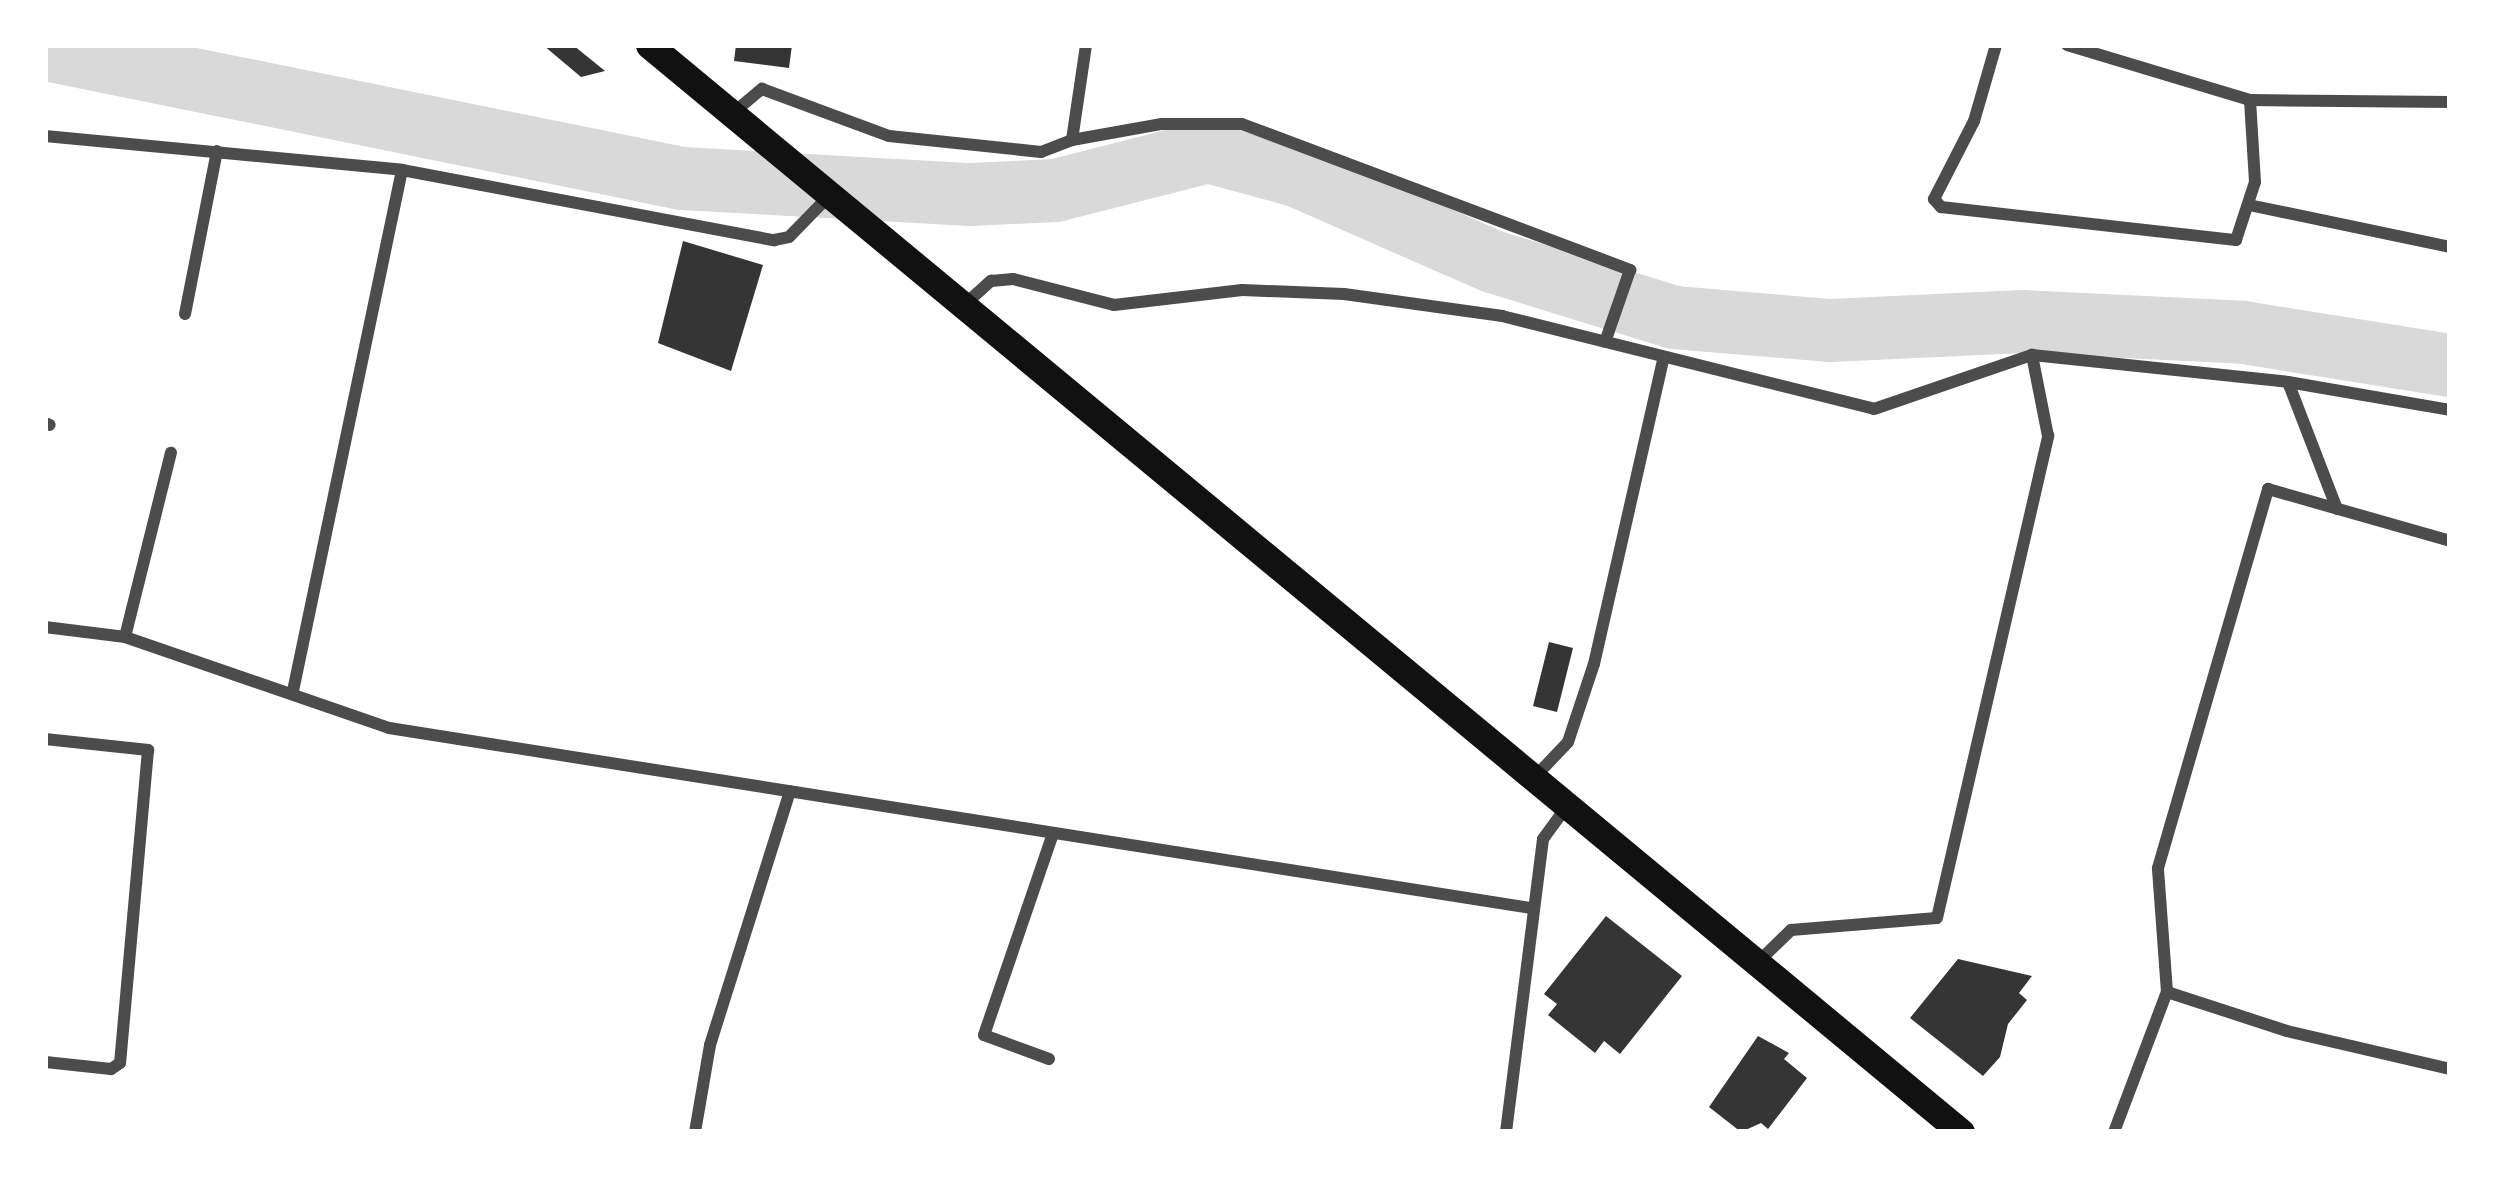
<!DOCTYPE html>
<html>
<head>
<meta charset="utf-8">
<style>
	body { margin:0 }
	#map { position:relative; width:2495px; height:1177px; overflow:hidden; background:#fff; font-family:Literata,serif }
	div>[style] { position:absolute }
	.river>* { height:63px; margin:-31.5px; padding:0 31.5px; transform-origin:31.5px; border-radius:31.5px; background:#d9d9d9 }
	.building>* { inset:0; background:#353535 }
	.minor>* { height:12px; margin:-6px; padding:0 6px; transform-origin:6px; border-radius:6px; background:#4c4c4c }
	.trunk>* { height:27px; margin:-13.5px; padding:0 13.5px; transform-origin:13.5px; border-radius:13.5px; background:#111 }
	span { translate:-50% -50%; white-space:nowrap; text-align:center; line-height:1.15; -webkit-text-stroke:10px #fff; paint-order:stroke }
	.frame { position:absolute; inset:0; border:48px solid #fff; pointer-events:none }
</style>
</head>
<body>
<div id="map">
	<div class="river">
		<div style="left:45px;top:49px;width:650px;rotate:11.45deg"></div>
		<div style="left:682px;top:178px;width:289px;rotate:3.2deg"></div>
		<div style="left:971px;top:194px;width:84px;rotate:-2.7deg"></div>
		<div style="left:1055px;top:190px;width:158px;rotate:-14.3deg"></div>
		<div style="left:1208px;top:151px;width:91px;rotate:15.3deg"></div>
		<div style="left:1296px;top:175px;width:214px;rotate:23.7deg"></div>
		<div style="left:1492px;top:261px;width:190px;rotate:17.1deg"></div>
		<div style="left:1674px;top:317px;width:157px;rotate:4.8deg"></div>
		<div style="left:1830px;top:330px;width:192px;rotate:-2.7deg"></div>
		<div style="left:2022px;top:321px;width:221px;rotate:2.8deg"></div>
		<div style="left:2243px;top:332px;width:210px;rotate:9.1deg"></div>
	</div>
	<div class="building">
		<div style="clip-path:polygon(543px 45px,573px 45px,605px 71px,581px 77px)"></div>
		<div style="clip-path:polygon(736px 45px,792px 45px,789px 68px,734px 61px)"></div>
		<div style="clip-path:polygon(683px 241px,763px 265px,731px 371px,658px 343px)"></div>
		<div style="clip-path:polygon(1549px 642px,1573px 648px,1557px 712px,1533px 706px)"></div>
		<div style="clip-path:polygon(1606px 916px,1682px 976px,1620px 1054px,1604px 1041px,1595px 1053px,1548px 1015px,1557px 1004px,1544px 994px)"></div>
		<div style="clip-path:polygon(1958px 959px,2032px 976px,2019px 993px,2027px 1000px,2008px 1024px,2000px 1057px,1983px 1076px,1910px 1018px)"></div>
		<div style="clip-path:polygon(1758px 1036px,1789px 1053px,1784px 1059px,1807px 1078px,1768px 1129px,1761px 1123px,1741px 1132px,1709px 1107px)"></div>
	</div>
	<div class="minor">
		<div style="left:1996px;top:45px;width:79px;rotate:106.1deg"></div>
		<div style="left:1974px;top:121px;width:88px;rotate:117.1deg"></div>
		<div style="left:1934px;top:199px;width:11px;rotate:49deg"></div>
		<div style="left:1941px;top:207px;width:297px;rotate:6.4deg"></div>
		<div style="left:2236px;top:240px;width:61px;rotate:-71.9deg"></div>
		<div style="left:2255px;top:182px;width:82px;rotate:-93.5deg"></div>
		<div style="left:2067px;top:45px;width:191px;rotate:16.7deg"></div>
		<div style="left:2250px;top:100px;width:200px;rotate:0.6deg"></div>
		<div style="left:733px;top:113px;width:38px;rotate:-40deg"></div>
		<div style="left:762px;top:89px;width:135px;rotate:20.3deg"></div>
		<div style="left:889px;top:136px;width:153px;rotate:6deg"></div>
		<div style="left:1041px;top:152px;width:33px;rotate:-21deg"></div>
		<div style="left:1072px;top:140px;width:96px;rotate:-81.6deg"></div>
		<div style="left:45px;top:136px;width:359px;rotate:5.4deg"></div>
		<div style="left:402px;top:170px;width:379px;rotate:10.7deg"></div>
		<div style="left:774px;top:240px;width:15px;rotate:-11deg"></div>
		<div style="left:789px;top:237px;width:56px;rotate:-45.7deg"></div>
		<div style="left:1072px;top:140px;width:90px;rotate:-10.2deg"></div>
		<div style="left:1161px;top:124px;width:81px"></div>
		<div style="left:1242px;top:124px;width:415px;rotate:20.6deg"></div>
		<div style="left:1630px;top:270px;width:76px;rotate:109.1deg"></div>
		<div style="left:2249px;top:205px;width:205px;rotate:11.8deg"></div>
		<div style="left:963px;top:306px;width:38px;rotate:-42deg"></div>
		<div style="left:991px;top:281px;width:22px;rotate:-5deg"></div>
		<div style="left:1013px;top:279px;width:104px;rotate:14.4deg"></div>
		<div style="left:1114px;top:305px;width:129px;rotate:-6.7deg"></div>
		<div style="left:1242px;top:290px;width:102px;rotate:2.2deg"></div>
		<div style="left:1344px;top:294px;width:160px;rotate:7.9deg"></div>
		<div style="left:1502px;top:316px;width:383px;rotate:14deg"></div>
		<div style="left:1874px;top:409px;width:167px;rotate:-18.9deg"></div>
		<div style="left:2032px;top:355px;width:257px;rotate:6deg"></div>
		<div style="left:2288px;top:382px;width:164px;rotate:9.8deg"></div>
		<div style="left:185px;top:314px;width:166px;rotate:-78.9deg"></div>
		<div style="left:2288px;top:382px;width:136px;rotate:68.9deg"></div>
		<div style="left:45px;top:423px;width:5px;rotate:22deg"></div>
		<div style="left:45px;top:627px;width:81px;rotate:7.1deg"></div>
		<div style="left:125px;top:637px;width:279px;rotate:19deg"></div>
		<div style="left:389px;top:728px;width:1155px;rotate:8.96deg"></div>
		<div style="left:125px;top:637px;width:190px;rotate:-76deg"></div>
		<div style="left:293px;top:691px;width:532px;rotate:-78.18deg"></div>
		<div style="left:45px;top:739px;width:104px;rotate:6.1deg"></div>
		<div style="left:148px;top:750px;width:314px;rotate:95.1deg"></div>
		<div style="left:120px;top:1063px;width:11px;rotate:146deg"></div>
		<div style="left:111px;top:1069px;width:66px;rotate:-173.9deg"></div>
		<div style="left:1532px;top:780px;width:52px;rotate:-46.5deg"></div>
		<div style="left:1568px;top:742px;width:82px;rotate:-71.6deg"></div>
		<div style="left:1594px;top:664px;width:315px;rotate:-77.2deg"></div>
		<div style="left:1756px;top:964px;width:49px;rotate:-44.2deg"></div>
		<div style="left:1791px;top:930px;width:146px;rotate:-4.7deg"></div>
		<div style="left:1937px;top:918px;width:495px;rotate:-77deg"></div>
		<div style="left:2048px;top:436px;width:83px;rotate:-101.2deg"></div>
		<div style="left:2167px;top:992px;width:124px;rotate:-94.2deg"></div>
		<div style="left:2158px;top:868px;width:395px;rotate:-73.8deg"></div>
		<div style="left:2268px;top:489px;width:189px;rotate:15.9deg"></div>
		<div style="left:1049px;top:1059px;width:69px;rotate:-159.7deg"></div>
		<div style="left:984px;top:1035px;width:213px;rotate:-71.1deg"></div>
		<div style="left:695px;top:1132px;width:88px;rotate:-80.2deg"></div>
		<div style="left:710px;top:1045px;width:266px;rotate:-72.5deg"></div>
		<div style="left:1506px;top:1132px;width:295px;rotate:-82.8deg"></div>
		<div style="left:1543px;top:839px;width:39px;rotate:-54deg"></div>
		<div style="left:2114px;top:1132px;width:150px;rotate:-69.3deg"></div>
		<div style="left:2167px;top:992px;width:126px;rotate:18deg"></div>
		<div style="left:2287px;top:1031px;width:167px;rotate:13.1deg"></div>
	</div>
	<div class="trunk">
		<div style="left:649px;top:45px;width:1704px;rotate:39.64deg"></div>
	</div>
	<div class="frame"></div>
</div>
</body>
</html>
